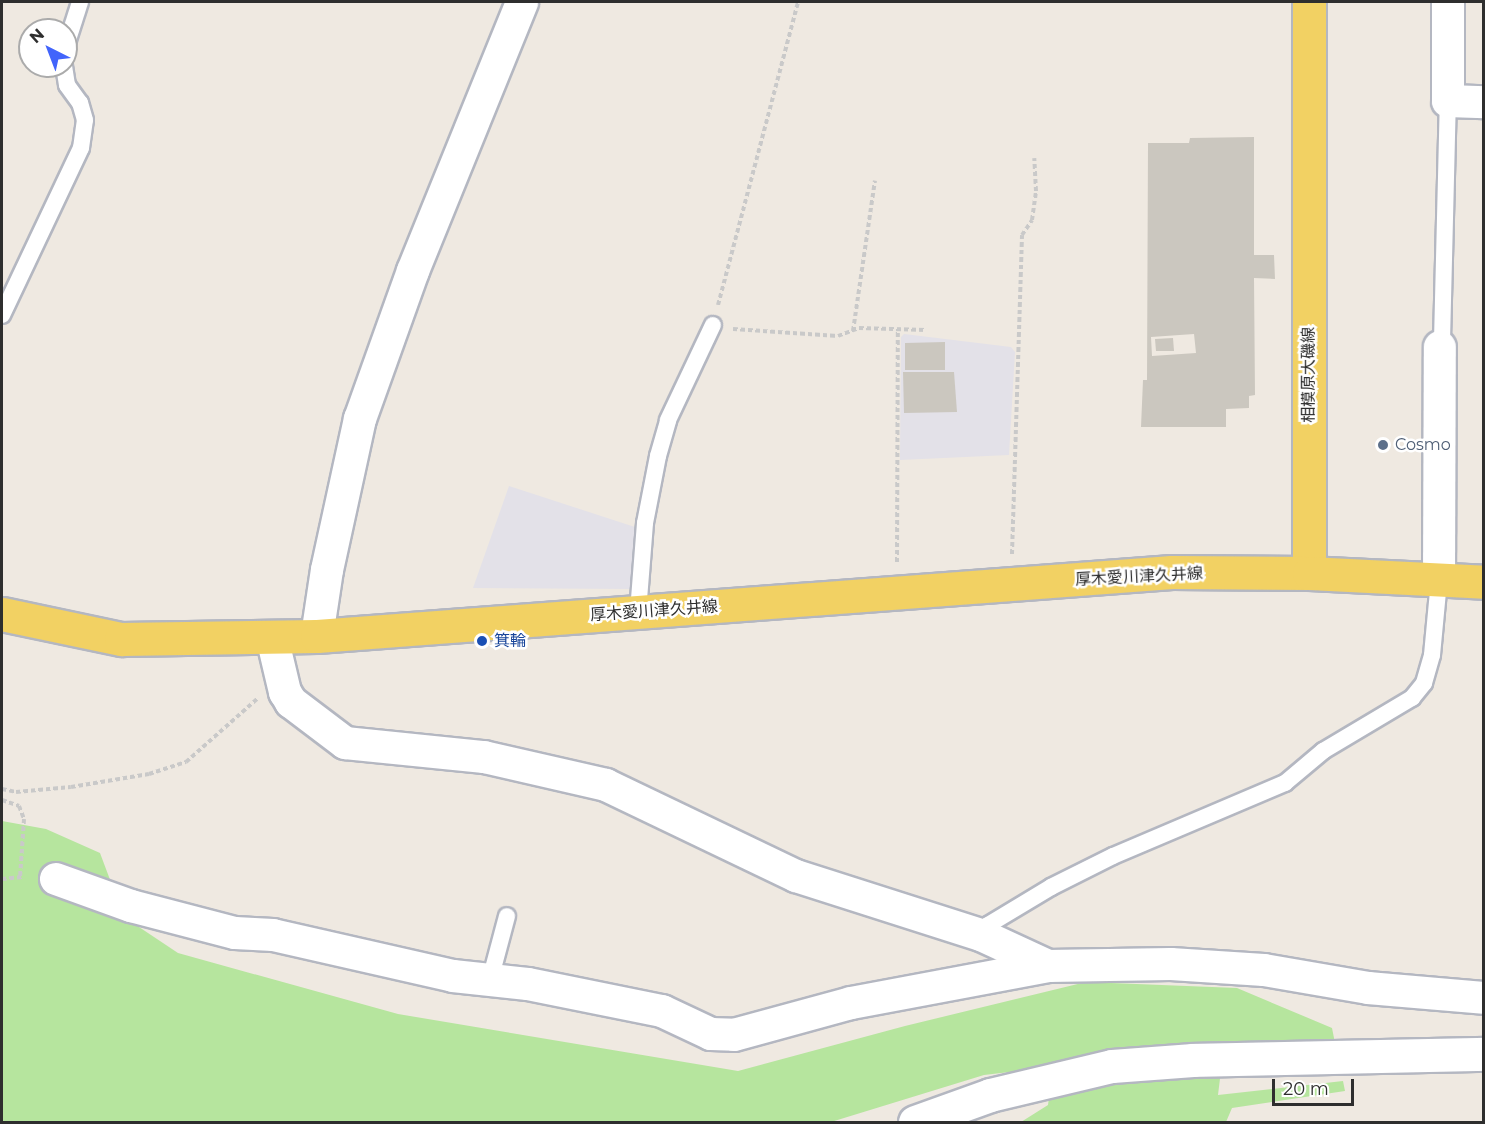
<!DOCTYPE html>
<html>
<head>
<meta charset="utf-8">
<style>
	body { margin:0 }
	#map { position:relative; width:1485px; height:1124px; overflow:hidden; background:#efe9e1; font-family:Montserrat,"Noto Sans JP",sans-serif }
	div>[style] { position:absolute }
	.industrial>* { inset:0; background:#e3e1e8 }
	.green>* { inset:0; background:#b6e59e }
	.building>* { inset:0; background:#cbc7bf }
	.path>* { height:4px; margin-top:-2px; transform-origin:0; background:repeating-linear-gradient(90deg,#c9c9c9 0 4.5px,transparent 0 7.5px) }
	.roads { filter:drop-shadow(2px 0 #b4b7c1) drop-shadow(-2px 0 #b4b7c1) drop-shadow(0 2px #b4b7c1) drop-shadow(0 -2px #b4b7c1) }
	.lane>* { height:16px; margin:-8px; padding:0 8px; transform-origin:8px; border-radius:8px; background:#fff }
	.street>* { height:32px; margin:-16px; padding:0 16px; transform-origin:16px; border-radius:16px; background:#fff }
	.secondary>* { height:33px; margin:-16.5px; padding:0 16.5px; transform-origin:16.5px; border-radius:16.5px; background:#fff }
	.primary>* { height:33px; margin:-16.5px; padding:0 16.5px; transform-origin:16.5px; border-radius:16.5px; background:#f2d163 }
	.dots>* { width:16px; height:16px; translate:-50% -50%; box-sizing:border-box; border:3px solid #fff; border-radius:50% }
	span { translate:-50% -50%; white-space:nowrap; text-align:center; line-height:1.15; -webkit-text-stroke:5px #fff; paint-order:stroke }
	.street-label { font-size:16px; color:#2e2e2e }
	.service-label { font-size:16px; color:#4e5e75 }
	.left { translate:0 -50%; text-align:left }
	.transit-label { font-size:16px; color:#164399 }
	.frame { position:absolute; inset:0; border:3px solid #2e2e2e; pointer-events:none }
	.north { position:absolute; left:18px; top:18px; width:60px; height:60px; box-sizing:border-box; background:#fff; border:2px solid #ababab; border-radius:50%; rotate:318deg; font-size:16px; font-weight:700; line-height:24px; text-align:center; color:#2e2e2e }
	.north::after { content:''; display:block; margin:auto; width:21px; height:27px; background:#4264fb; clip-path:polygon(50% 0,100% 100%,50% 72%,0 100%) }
	.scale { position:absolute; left:1272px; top:1079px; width:82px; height:27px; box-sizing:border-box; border:3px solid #2e2e2e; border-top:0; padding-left:8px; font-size:18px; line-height:21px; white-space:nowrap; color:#2e2e2e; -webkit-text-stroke:4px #fff; paint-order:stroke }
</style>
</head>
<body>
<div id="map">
	<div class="industrial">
		<div style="clip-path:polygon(904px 334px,1011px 347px,1015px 352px,1009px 455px,900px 460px,901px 337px)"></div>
		<div style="clip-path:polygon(509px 486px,641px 529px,636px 585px,631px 589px,473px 588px)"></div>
	</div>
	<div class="green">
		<div style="clip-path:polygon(2px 821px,46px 829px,100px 853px,124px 917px,178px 953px,398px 1014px,738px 1071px,905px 1026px,1086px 982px,1237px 988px,1332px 1028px,1335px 1043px,1223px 1054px,1218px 1095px,1343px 1081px,1345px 1091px,1232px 1108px,1226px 1122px,1021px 1122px,1048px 1105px,1053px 1067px,984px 1075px,831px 1122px,2px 1122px)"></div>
	</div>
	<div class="building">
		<div style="clip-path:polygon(evenodd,1254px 137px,1254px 255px,1274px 255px,1275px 279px,1254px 278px,1255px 395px,1249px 396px,1249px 408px,1226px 409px,1226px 427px,1141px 427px,1143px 380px,1147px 380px,1148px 143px,1189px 143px,1190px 138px,1254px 137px,1194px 334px,1196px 353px,1152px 356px,1151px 337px,1194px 334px)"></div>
		<div style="clip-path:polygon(1173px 338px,1174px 351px,1156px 351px,1155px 339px)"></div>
		<div style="clip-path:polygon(945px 342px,945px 370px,905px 370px,905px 343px)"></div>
		<div style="clip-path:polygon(903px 372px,954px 372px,957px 412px,904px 413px)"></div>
	</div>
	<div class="path">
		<div style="left:718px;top:305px;width:313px;rotate:-75.2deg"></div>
		<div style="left:733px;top:329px;width:105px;rotate:3.8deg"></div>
		<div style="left:838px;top:336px;width:22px;rotate:-21deg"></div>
		<div style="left:859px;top:328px;width:67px;rotate:1.7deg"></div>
		<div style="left:853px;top:331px;width:152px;rotate:-81.7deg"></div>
		<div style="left:1012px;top:554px;width:319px;rotate:-88.2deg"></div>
		<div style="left:1022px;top:235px;width:18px;rotate:-56deg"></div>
		<div style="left:1032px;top:220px;width:29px;rotate:-82deg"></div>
		<div style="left:1036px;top:191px;width:33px;rotate:-93deg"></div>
		<div style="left:897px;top:562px;width:231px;rotate:-89.8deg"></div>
		<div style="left:2px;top:789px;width:14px;rotate:12deg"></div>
		<div style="left:16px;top:792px;width:55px;rotate:-5.2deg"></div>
		<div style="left:71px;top:787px;width:79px;rotate:-9.5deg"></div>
		<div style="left:149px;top:774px;width:39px;rotate:-18deg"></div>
		<div style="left:186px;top:762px;width:96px;rotate:-41.6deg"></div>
		<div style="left:2px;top:800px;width:18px;rotate:19deg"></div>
		<div style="left:19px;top:806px;width:14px;rotate:69deg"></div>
		<div style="left:24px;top:819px;width:58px;rotate:93.9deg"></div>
		<div style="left:2px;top:879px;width:20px;rotate:-6deg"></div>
	</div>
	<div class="roads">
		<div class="lane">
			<div style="left:66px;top:46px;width:46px;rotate:-72.3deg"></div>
			<div style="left:2px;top:315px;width:185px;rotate:-64.7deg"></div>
			<div style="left:81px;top:148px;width:28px;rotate:-82deg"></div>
			<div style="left:85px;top:120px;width:18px;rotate:-106deg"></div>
			<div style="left:80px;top:103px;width:22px;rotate:-126deg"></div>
			<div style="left:67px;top:85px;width:19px;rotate:-99deg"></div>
			<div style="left:1440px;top:347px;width:6px;rotate:-72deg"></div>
			<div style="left:1442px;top:341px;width:240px;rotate:-88.6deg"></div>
			<div style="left:638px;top:612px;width:89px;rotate:-85.5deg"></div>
			<div style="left:645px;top:523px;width:68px;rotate:-79deg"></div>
			<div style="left:658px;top:456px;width:37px;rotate:-74deg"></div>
			<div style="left:668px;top:420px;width:105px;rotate:-64.7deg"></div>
			<div style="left:981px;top:935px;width:12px;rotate:-55deg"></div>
			<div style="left:988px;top:925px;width:74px;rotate:-31.1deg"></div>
			<div style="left:1051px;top:887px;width:69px;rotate:-26.6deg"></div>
			<div style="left:1113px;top:856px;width:187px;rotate:-23deg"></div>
			<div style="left:1285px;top:783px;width:50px;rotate:-40.1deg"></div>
			<div style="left:1323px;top:751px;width:104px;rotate:-30.8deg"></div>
			<div style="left:1412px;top:698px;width:19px;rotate:-51deg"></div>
			<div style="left:1424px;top:683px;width:29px;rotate:-74deg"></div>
			<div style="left:1432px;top:655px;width:74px;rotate:-84.6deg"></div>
			<div style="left:490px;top:980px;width:66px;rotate:-75.1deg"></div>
		</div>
		<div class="street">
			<div style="left:1448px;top:2px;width:99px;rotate:90deg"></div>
			<div style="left:1448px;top:101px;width:36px;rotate:2deg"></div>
			<div style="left:1439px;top:581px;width:234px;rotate:-89.8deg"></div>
			<div style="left:317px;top:636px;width:67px;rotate:-81.4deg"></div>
			<div style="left:327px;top:570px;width:155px;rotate:-77.7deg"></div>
			<div style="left:360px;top:419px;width:157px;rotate:-70.3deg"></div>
			<div style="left:413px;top:271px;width:290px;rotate:-67.9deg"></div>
			<div style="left:272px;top:637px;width:57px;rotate:76.7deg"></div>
			<div style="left:285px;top:692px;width:12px;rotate:59deg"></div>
			<div style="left:291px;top:702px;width:68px;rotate:37.2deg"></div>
			<div style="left:345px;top:743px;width:140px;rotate:5.8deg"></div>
			<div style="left:484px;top:757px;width:125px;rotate:12.9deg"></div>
			<div style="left:606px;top:785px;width:211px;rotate:25.6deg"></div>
			<div style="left:796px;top:876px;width:194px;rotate:17.7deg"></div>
			<div style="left:981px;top:935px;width:74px;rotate:24.8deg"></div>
			<div style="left:1048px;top:966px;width:123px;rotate:-0.9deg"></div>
			<div style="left:1171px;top:964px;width:93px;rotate:3.7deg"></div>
			<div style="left:1264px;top:970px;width:106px;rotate:9.8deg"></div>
			<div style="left:1368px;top:988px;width:116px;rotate:4.9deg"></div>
			<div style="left:56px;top:879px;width:80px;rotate:19.8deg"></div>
			<div style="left:131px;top:906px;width:107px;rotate:14.6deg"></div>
			<div style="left:235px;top:933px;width:38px;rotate:3deg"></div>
			<div style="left:273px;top:935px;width:185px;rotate:12.8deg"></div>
			<div style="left:453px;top:976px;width:75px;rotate:6.1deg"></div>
			<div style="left:528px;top:984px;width:137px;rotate:11.4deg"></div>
			<div style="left:662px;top:1011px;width:54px;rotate:25.1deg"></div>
			<div style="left:711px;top:1034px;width:23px;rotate:2deg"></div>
			<div style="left:734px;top:1035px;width:121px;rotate:-15.3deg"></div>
			<div style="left:851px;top:1003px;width:200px;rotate:-10.6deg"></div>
		</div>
		<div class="secondary">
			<div style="left:915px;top:1122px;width:80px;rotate:-19.8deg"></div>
			<div style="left:990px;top:1095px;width:125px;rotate:-13.4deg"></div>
			<div style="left:1112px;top:1066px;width:81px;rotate:-4.2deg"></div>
			<div style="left:1193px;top:1060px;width:291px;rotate:-1.2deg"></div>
		</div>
		<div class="primary">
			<div style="left:1309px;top:573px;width:571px;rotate:-90deg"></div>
			<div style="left:2px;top:614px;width:122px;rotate:11.9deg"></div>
			<div style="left:121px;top:639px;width:196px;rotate:-0.9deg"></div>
			<div style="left:317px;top:636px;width:857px;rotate:-4.28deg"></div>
			<div style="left:1172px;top:572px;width:137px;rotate:0.4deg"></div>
			<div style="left:1309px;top:573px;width:175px;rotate:2.9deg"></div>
		</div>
	</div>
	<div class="dots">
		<div style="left:1383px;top:445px;background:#5c6f8a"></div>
		<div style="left:482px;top:641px;background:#1a4fb4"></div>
	</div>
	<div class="street-label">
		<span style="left:1309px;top:375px;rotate:-90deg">相模原大磯線</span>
		<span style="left:1139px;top:577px;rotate:-3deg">厚木愛川津久井線</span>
		<span style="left:654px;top:611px;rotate:-4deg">厚木愛川津久井線</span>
	</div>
	<div class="service-label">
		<span class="left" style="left:1395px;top:445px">Cosmo</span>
	</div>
	<div class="transit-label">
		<span class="left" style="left:494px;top:641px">箕輪</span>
	</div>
	<div class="frame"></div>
	<div class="north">N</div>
	<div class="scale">20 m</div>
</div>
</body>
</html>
